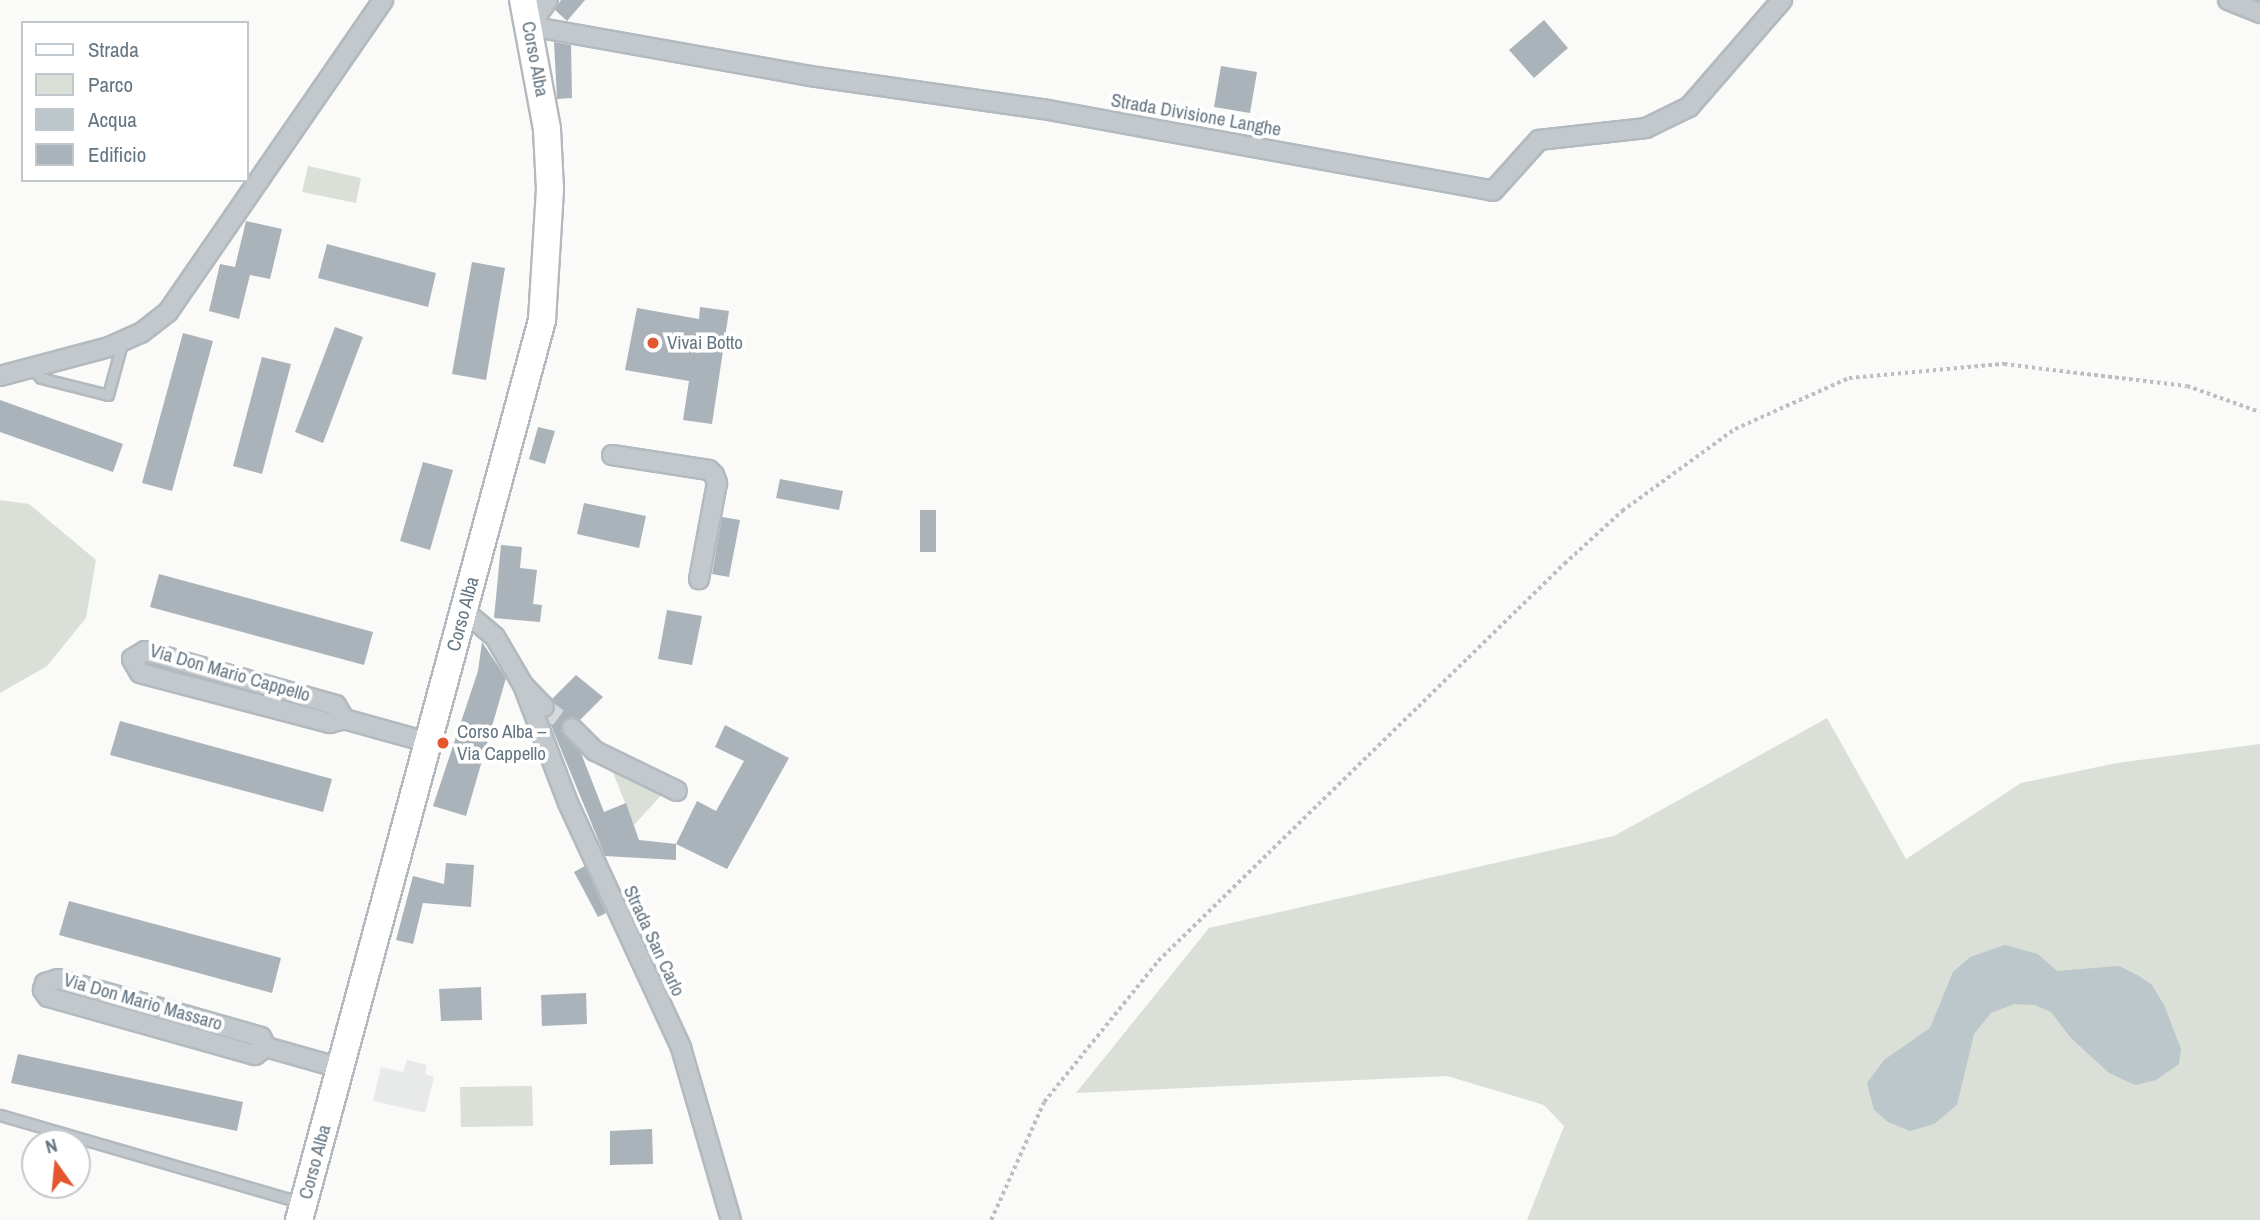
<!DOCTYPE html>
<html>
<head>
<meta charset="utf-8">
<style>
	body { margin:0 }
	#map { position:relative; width:2260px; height:1220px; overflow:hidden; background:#fafaf8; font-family:"Archivo Narrow",sans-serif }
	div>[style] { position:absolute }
	.built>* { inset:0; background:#e8e9e9 }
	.green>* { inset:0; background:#dadfd7 }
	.water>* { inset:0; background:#bbc7cb }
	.building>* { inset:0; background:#aab3b9 }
	.street-tunnel>* { height:18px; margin-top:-9px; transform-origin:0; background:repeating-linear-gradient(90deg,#d5d9db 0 18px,transparent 0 27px) }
	.path>* { height:3.5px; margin-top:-1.75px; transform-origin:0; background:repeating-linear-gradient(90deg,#bbbfc2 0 3.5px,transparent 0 7px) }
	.roads { filter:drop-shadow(2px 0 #b3babf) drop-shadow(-2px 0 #b3babf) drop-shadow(0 2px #b3babf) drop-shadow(0 -2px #b3babf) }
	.lane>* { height:9px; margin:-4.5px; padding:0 4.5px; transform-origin:4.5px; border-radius:4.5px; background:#c3c8cc }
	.street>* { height:18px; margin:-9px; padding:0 9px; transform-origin:9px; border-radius:9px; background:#c3c8cc }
	.secondary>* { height:26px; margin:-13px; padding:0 13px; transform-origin:13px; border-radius:13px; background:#fff }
	.dots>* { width:19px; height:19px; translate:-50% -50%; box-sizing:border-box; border:4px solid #fff; border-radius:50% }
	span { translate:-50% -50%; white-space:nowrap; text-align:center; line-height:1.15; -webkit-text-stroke:7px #fff; paint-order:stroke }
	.street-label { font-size:19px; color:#657683 }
	.poi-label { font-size:19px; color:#657683 }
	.left { translate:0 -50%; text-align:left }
	.legend { position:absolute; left:21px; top:21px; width:228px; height:161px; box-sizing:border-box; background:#fff; border:2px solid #c1c8cd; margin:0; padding:9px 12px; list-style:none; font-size:21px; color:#657683 }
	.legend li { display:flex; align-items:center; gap:14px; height:35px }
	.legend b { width:35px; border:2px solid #c1c8cd }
	.north { position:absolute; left:21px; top:1129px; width:70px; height:70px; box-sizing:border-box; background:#fff; border:2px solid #c1c8cd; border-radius:50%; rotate:345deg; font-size:19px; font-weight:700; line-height:28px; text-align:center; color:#657683 }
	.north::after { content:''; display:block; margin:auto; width:24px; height:32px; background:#e4572e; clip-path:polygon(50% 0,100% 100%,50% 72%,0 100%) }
</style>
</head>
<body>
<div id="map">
	<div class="built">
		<div style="clip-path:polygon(407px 1060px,427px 1065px,425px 1074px,434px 1077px,425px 1113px,373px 1101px,381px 1067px,403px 1072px)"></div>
	</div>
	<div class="green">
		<div style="clip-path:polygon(308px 166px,361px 178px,356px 203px,302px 192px)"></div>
		<div style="clip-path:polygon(0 500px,29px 504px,96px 560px,86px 618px,47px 666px,0 693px)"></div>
		<div style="clip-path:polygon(1827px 718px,1906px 859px,2021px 783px,2117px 763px,2260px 744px,2260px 1220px,1527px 1220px,1564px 1126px,1544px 1105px,1447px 1076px,1076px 1093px,1209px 928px,1614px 836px)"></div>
		<div style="clip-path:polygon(611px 768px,665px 791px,634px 825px)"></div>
		<div style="clip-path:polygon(532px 1086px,533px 1126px,461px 1127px,460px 1087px)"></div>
	</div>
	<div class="water">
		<div style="clip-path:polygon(2005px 945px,2038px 954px,2057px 971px,2119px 966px,2139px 976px,2152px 985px,2164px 1005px,2181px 1049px,2179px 1064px,2156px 1080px,2135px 1085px,2109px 1073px,2070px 1037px,2051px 1012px,2035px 1005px,2014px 1004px,1991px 1013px,1974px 1034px,1957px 1105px,1934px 1124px,1910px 1131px,1888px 1122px,1874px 1110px,1867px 1083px,1884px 1060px,1930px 1028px,1953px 972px,1970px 957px)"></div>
	</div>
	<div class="building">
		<div style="clip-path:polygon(561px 0,585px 0,567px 21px,555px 10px)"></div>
		<div style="clip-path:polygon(1544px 20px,1568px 48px,1534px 78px,1509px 50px)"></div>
		<div style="clip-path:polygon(554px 42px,571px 45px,572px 98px,557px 99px)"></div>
		<div style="clip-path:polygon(1221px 66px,1257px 72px,1250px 113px,1214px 107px)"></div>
		<div style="clip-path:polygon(246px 221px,282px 229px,270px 279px,250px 275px,239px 319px,209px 311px,220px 264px,235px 267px)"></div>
		<div style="clip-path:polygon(327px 244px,436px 273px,428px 307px,318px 278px)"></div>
		<div style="clip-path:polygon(472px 262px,505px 268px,486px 380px,452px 374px)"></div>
		<div style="clip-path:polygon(700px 307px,729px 311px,712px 424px,683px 420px,689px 381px,625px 370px,637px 308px,699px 319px)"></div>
		<div style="clip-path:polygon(335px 327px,363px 337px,323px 443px,295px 432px)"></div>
		<div style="clip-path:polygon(183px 333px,213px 341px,172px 491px,142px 483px)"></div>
		<div style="clip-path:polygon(262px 357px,291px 364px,262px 474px,233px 466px)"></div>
		<div style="clip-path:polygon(0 400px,123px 444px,113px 472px,0 432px)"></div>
		<div style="clip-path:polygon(538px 427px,555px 431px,545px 464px,529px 459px)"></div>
		<div style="clip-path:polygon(423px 462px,453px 470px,430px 550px,400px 541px)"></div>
		<div style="clip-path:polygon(780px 479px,843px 491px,839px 510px,776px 498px)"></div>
		<div style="clip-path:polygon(584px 503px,646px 516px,639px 548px,577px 534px)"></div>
		<div style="clip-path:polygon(920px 510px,936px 510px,936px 552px,920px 552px)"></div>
		<div style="clip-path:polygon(722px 517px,740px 520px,729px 577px,712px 574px)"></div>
		<div style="clip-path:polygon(501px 545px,522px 547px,520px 568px,537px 570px,533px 604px,542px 605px,540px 622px,494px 618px)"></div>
		<div style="clip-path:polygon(159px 574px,373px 632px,364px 665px,150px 607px)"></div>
		<div style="clip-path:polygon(667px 610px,702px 616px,692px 665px,658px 659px)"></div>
		<div style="clip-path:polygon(482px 642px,506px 678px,466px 816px,433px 806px,478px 671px)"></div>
		<div style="clip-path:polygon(576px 675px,603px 697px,580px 720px,564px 720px,561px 730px,581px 753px,604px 812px,626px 803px,639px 840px,676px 844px,676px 860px,605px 856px,548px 718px,555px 710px,552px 699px)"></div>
		<div style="clip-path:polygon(120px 721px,332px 779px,323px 812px,110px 755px)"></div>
		<div style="clip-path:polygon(725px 725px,789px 758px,727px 869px,676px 844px,697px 801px,716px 811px,744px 761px,715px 747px)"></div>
		<div style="clip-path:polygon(446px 863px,474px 865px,471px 907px,423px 903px,413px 944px,396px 940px,413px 876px,444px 884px)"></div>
		<div style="clip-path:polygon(585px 866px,606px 913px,598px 917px,574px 872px)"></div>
		<div style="clip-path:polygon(69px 901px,281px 958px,272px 993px,59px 935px)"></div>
		<div style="clip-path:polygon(481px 987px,482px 1020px,441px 1021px,439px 989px)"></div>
		<div style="clip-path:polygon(586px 993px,587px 1024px,542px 1026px,541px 995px)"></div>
		<div style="clip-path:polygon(18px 1054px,243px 1102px,237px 1131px,11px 1083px)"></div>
		<div style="clip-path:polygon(652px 1129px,653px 1164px,610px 1165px,610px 1131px)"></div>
	</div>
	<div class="street-tunnel">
		<div style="left:544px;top:707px;width:35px;rotate:37deg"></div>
	</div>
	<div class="path">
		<div style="left:991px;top:1220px;width:129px;rotate:-65.8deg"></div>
		<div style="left:1044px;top:1102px;width:181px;rotate:-51deg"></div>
		<div style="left:1158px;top:961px;width:568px;rotate:-44.36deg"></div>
		<div style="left:1564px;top:564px;width:79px;rotate:-42.4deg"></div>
		<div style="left:1622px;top:511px;width:140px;rotate:-36deg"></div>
		<div style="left:1735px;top:429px;width:125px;rotate:-24.1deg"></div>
		<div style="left:1849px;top:378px;width:156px;rotate:-5.2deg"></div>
		<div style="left:2004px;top:364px;width:184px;rotate:6.9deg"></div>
		<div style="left:2187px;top:386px;width:77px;rotate:19.6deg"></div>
	</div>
	<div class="roads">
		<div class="lane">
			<div style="left:32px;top:368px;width:13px;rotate:48deg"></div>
			<div style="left:41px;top:378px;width:69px;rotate:14.2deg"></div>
			<div style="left:108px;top:395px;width:54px;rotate:-74.9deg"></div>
			<div style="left:0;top:1115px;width:315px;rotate:16.2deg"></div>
		</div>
		<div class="street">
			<div style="left:548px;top:0;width:32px;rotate:126deg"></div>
			<div style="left:529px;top:26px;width:285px;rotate:10.1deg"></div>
			<div style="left:810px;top:76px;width:235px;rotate:8.1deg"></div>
			<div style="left:1043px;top:109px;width:457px;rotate:10.3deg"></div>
			<div style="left:1493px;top:191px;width:69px;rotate:-48deg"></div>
			<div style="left:1539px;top:140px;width:108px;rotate:-6.4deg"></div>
			<div style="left:1646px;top:128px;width:48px;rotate:-26deg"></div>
			<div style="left:1689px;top:107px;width:142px;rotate:-49deg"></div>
			<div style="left:2228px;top:0;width:35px;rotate:22deg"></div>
			<div style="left:0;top:376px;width:113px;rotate:-14.9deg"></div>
			<div style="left:109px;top:347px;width:35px;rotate:-24deg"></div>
			<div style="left:141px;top:333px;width:34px;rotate:-38deg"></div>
			<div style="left:168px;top:312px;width:379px;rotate:-55.4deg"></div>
			<div style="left:612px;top:455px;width:98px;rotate:8.8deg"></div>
			<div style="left:709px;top:470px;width:7px;rotate:45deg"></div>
			<div style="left:714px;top:475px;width:9px;rotate:69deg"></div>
			<div style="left:717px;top:483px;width:98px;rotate:100.6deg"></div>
			<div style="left:464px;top:611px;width:40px;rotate:40deg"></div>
			<div style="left:495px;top:637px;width:56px;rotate:59.7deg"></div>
			<div style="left:523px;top:685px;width:30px;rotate:46deg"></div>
			<div style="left:523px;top:685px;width:126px;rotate:69.1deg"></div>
			<div style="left:568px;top:803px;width:270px;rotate:65.2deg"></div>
			<div style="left:681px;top:1048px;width:179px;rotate:73.8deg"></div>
			<div style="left:344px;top:719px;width:15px;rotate:164deg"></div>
			<div style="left:330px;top:723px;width:196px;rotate:-165.3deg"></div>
			<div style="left:140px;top:673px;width:16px;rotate:-120deg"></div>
			<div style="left:132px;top:659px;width:15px;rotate:-32deg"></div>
			<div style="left:145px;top:651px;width:198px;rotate:15.8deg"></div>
			<div style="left:336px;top:705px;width:16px;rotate:60deg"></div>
			<div style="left:344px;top:719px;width:86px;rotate:15.5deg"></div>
			<div style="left:572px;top:728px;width:33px;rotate:45deg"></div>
			<div style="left:595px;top:751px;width:91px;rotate:26deg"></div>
			<div style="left:266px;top:1047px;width:14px;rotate:144deg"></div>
			<div style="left:255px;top:1055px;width:215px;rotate:-164.3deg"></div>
			<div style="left:48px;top:997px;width:9px;rotate:-126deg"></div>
			<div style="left:43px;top:990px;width:7px;rotate:-74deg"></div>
			<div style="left:45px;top:983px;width:14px;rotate:-17deg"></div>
			<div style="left:58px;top:979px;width:211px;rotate:15.9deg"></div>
			<div style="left:261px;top:1037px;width:11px;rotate:63deg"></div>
			<div style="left:266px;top:1047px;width:77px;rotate:15.8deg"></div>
		</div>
		<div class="secondary">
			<div style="left:299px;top:1220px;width:932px;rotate:-74.89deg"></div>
			<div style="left:542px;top:320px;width:131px;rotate:-86.5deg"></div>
			<div style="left:550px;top:189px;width:60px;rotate:-92.9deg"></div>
			<div style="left:547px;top:129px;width:131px;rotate:-100.5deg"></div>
		</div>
	</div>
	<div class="dots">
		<div style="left:653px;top:343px;background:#e4572e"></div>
		<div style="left:443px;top:743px;background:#e4572e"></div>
	</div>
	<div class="street-label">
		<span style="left:535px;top:59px;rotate:79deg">Corso Alba</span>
		<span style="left:1196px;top:115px;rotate:10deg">Strada Divisione Langhe</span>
		<span style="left:463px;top:614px;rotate:-75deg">Corso Alba</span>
		<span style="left:230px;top:673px;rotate:16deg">Via Don Mario Cappello</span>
		<span style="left:654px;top:941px;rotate:65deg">Strada San Carlo</span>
		<span style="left:143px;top:1002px;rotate:16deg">Via Don Mario Massaro</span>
		<span style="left:315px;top:1162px;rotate:-75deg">Corso Alba</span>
	</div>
	<div class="poi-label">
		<span class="left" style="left:667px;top:343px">Vivai Botto</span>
		<span class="left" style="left:457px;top:743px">Corso Alba –<br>Via Cappello</span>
	</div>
	<ul class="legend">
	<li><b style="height:9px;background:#fff"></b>Strada</li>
	<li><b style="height:19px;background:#dadfd7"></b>Parco</li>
	<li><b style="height:19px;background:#bbc7cb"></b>Acqua</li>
	<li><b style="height:19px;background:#aab3b9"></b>Edificio</li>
	</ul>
	<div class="north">N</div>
</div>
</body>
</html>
